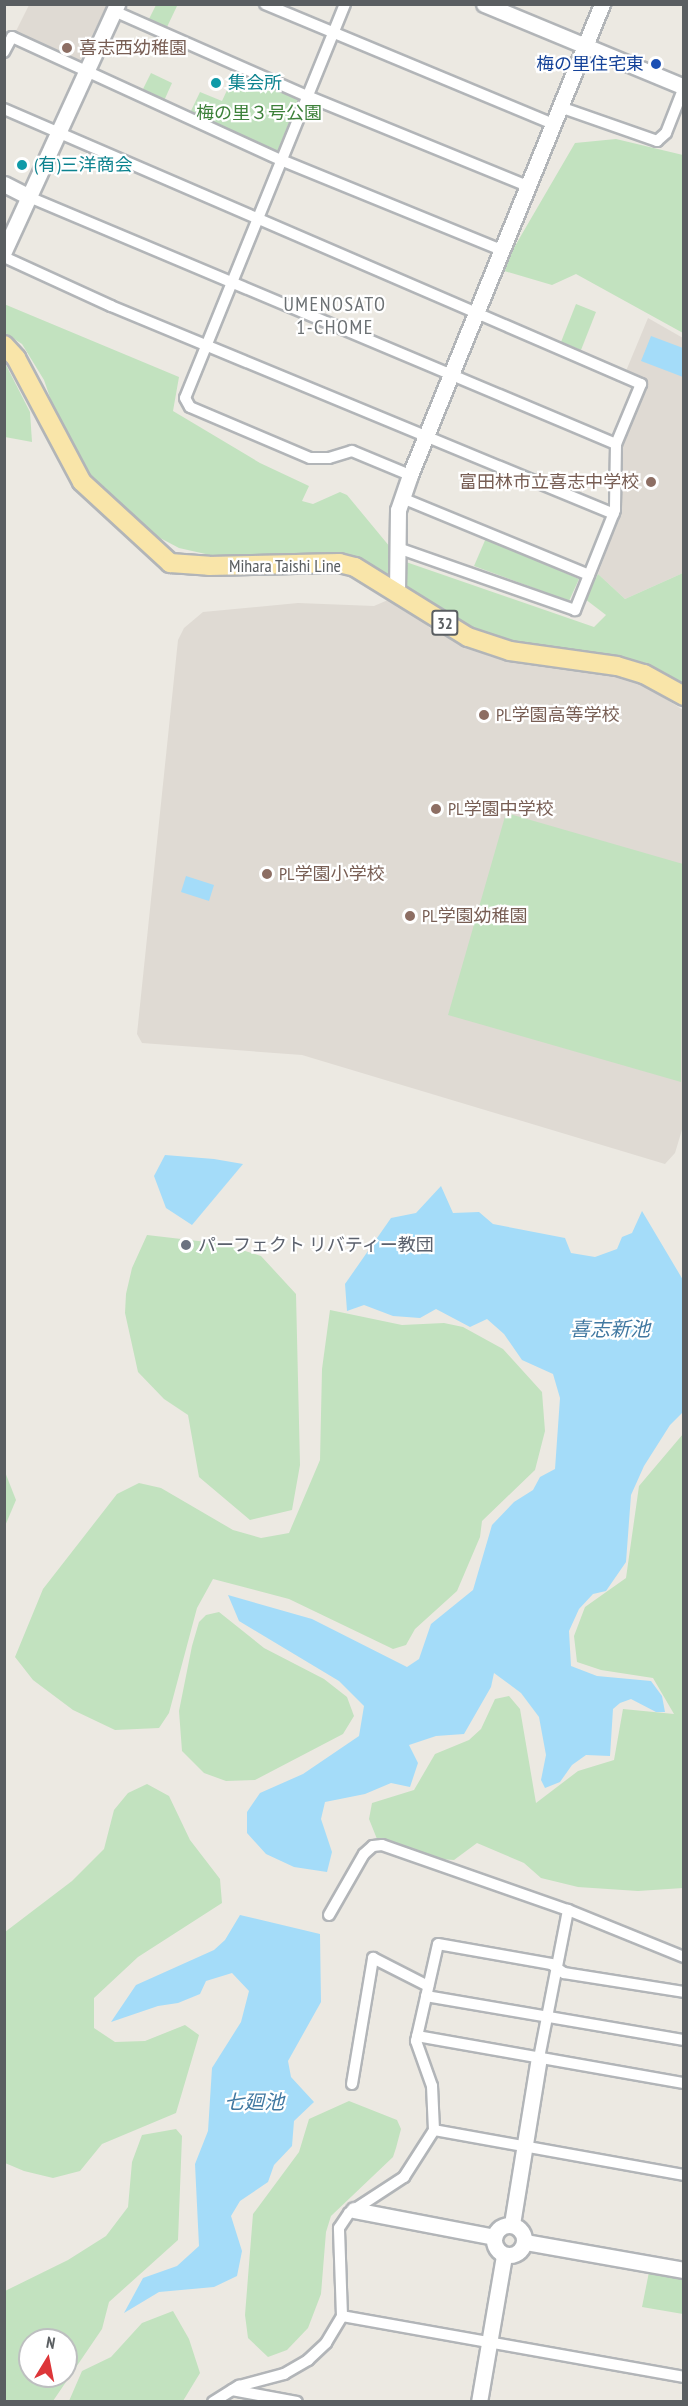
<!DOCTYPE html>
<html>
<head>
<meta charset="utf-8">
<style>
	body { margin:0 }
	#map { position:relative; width:688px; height:2406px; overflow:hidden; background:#ece9e2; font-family:"PT Sans Narrow","Noto Sans JP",sans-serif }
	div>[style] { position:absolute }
	.education>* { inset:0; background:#dfdad3 }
	.green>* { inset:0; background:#c2e2bf }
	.water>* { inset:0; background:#a4dcf9 }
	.roads { filter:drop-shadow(2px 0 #b2b5b8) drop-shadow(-2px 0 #b2b5b8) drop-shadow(0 2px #b2b5b8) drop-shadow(0 -2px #b2b5b8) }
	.street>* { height:10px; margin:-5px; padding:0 5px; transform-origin:5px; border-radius:5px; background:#fff }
	.secondary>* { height:15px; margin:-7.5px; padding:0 7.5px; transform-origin:7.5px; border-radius:7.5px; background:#fff }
	.secondary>.ring { margin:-7.5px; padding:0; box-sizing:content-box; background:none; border:15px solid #fff; border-radius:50% }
	.primary>* { height:18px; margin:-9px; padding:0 9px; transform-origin:9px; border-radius:9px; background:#f9e5a9 }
	.dots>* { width:16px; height:16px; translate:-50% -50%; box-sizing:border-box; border:3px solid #fff; border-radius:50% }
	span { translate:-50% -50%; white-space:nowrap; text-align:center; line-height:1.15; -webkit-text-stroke:4.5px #fff; paint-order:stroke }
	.shield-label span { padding:2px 4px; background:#fff; border:2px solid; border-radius:4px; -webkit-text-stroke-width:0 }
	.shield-label { font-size:16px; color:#5a5e61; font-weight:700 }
	.education-label { font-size:18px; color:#785e54 }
	.left { translate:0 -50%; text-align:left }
	.right { translate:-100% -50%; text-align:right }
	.transit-label { font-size:18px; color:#164399 }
	.culture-label { font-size:18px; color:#0d838f }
	.park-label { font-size:18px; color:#3d813a }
	.street-label { font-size:18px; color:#5a5e61 }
	.worship-label { font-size:18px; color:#5b616d }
	.neighbourhood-label { font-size:20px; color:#6b7073; letter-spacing:1.5px }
	.water-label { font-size:20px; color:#4178a1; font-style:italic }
	.frame { position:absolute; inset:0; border:6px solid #5a5e61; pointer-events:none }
	.north { position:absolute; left:18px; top:2328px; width:60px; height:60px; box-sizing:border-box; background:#fff; border:2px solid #bdbfc0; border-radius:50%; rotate:10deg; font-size:16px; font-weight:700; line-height:24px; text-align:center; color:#5a5e61 }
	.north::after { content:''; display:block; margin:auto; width:21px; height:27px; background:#dd3639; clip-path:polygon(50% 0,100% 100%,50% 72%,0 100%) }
</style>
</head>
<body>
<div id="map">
	<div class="education">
		<div style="clip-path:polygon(29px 5px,107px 5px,79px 63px,15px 33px)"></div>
		<div style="clip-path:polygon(648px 318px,683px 338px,683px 573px,625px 599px,598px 574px,619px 517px,620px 447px,646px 380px,626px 371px)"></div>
		<div style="clip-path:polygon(395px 597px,430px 628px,491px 657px,613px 674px,641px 683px,683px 710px,684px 1123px,675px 1153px,665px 1164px,302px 1055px,142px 1043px,137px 1034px,178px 640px,184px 628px,203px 612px,298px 603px,374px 606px)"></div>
	</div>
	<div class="green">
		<div style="clip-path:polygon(156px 5px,177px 6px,167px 27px,149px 19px)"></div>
		<div style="clip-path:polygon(236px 71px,299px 98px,277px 152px,189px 115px,200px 92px,222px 101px)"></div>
		<div style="clip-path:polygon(151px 73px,172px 83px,163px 103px,141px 93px)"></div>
		<div style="clip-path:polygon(616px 139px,683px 155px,683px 333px,576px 274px,552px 285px,501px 270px,575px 143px)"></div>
		<div style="clip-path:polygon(4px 304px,179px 377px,173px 411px,260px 463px,309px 486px,302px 501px,313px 504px,340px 492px,347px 495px,390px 547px,388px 575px,349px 558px,210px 555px,179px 548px,143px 529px,105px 499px,62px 432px,44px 380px,22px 344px,5px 333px)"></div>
		<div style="clip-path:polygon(576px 304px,596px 312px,581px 350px,561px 342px)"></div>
		<div style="clip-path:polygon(5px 363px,30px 412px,32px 442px,5px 437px)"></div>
		<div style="clip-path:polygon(486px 538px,579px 579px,569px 601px,474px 566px)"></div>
		<div style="clip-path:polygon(406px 562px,594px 627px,606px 615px,585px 599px,598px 574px,625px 599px,683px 573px,683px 685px,591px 653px,488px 639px,406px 591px)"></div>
		<div style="clip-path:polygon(506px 813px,683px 864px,681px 1082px,448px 1015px)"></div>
		<div style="clip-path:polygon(147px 1235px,224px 1244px,261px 1256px,296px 1294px,300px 1465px,292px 1510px,250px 1520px,199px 1477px,188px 1415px,164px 1399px,138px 1372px,125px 1313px,126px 1294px,132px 1268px)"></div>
		<div style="clip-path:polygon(330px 1310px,402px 1325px,444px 1323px,463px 1327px,503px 1349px,542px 1392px,545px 1431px,535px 1470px,482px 1521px,480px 1537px,457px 1591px,415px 1629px,406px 1645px,393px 1649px,289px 1599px,213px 1579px,197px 1608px,169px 1713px,159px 1728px,115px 1730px,73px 1710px,33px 1680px,15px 1657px,43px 1589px,117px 1494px,139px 1483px,161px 1488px,233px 1530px,261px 1538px,289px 1533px,320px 1460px,322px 1369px)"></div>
		<div style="clip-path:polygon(683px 1434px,683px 1888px,638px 1891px,578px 1887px,541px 1878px,524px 1863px,477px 1843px,454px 1860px,427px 1858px,377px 1839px,369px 1819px,372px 1803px,414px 1790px,435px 1754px,469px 1740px,481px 1729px,495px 1699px,509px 1696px,520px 1709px,536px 1803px,578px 1771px,614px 1760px,623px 1709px,674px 1714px,653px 1678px,601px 1670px,577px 1662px,574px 1636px,585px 1607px,626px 1578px,639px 1486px)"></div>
		<div style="clip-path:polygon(5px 1472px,16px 1500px,5px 1526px)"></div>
		<div style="clip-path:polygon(219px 1612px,264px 1648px,324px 1679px,347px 1697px,354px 1716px,343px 1734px,255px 1780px,226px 1781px,204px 1773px,182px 1751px,179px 1711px,192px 1646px,199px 1622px,206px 1615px)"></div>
		<div style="clip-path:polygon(147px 1784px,169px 1796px,190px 1840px,220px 1879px,222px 1903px,138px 1957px,94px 1998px,94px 2028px,115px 2042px,145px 2041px,185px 2025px,199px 2035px,176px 2113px,102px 2144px,80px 2171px,53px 2178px,24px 2171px,5px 2163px,5px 1932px,72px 1881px,104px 1849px,114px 1810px,128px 1793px)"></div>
		<div style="clip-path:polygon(349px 2101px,397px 2120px,401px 2129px,396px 2148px,393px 2157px,331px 2216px,326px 2232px,321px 2294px,308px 2328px,287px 2350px,268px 2357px,248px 2338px,245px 2315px,253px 2214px,299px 2152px,309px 2119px)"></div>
		<div style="clip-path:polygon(evenodd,176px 2129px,182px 2136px,178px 2240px,109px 2302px,102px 2329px,53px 2401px,5px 2401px,5px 2291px,68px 2260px,106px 2236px,128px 2207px,132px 2162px,142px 2135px,176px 2129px,30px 2340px,66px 2340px,66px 2376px,30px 2376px,30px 2340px)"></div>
		<div style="clip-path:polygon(649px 2272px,683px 2278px,683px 2314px,642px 2307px)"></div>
		<div style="clip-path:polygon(173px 2311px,189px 2339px,200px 2373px,183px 2401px,69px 2401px,82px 2371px,111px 2357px,142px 2323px)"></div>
	</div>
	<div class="water">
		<div style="clip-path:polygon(651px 336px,683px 348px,683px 377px,641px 361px)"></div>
		<div style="clip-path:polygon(186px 876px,214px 885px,209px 901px,181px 892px)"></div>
		<div style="clip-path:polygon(165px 1155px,214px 1159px,243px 1164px,192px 1225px,166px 1208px,154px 1176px)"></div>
		<div style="clip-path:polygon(441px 1186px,453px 1213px,479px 1212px,493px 1224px,565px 1238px,571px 1253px,595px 1257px,617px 1249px,622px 1237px,632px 1233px,642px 1211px,683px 1280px,683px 1412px,670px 1425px,644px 1466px,631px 1495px,626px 1562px,606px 1591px,593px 1594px,579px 1609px,569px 1631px,571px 1666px,597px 1676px,651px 1681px,662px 1696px,665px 1712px,656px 1712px,631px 1699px,620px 1703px,613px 1709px,610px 1756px,586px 1755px,572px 1765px,560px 1782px,545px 1788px,541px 1780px,546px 1755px,539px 1717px,521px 1693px,494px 1673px,491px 1687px,464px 1734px,436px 1736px,409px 1745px,418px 1763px,410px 1787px,391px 1783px,365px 1794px,325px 1802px,321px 1819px,332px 1852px,327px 1872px,294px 1867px,266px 1854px,247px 1833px,247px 1812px,260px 1793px,303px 1774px,359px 1736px,364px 1706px,339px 1681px,239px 1621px,228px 1595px,312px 1619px,407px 1667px,419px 1659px,431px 1624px,473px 1590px,492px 1525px,514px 1502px,533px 1490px,540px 1477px,555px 1469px,560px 1398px,553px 1374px,522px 1360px,504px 1334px,487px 1319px,470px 1327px,436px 1309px,420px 1318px,393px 1316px,364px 1305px,347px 1311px,345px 1284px,391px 1218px,416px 1213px)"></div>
		<div style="clip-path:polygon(240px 1915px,320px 1934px,321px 2002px,288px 2061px,291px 2077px,314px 2102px,294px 2121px,292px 2146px,274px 2165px,268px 2182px,240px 2201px,231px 2216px,242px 2251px,237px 2276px,214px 2287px,159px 2292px,124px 2313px,143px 2278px,177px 2266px,199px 2246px,195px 2164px,208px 2131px,212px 2068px,241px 2022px,249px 1991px,232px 1973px,206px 1981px,200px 1994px,178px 2003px,158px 2006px,111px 2022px,136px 1985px,214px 1950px,225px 1940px)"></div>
	</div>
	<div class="roads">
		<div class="street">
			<div style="left:265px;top:4px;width:312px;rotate:22.6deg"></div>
			<div style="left:345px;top:4px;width:425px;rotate:112.1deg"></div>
			<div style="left:185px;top:398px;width:10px;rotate:61deg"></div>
			<div style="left:190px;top:407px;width:130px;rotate:23deg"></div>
			<div style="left:310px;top:458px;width:19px"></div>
			<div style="left:329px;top:458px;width:24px;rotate:-17deg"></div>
			<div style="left:352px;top:451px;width:63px;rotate:22.5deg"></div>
			<div style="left:114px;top:11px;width:211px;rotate:23.8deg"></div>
			<div style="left:307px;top:96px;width:239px;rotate:22.2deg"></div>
			<div style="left:4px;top:52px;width:17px;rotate:-62deg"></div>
			<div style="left:12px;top:37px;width:296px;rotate:24.6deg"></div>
			<div style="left:281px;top:160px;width:239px;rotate:22.2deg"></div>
			<div style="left:560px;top:107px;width:103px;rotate:19.3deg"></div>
			<div style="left:657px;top:141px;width:12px;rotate:-42deg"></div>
			<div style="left:666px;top:133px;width:49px;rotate:-68.6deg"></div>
			<div style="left:4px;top:109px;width:694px;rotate:23.35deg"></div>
			<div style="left:641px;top:384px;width:65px;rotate:112.6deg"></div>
			<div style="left:616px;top:444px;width:66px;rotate:90.9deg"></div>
			<div style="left:615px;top:510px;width:108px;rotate:111.8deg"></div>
			<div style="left:575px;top:610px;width:188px;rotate:-160.7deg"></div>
			<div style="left:29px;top:197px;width:637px;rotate:22.82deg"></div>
			<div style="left:4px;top:257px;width:118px;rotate:24.6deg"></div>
			<div style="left:111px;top:306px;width:544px;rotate:22.47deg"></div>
			<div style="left:402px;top:498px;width:202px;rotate:22.4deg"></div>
			<div style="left:329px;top:1915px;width:70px;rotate:-60.2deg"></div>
			<div style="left:364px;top:1854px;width:12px;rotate:-42deg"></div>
			<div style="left:373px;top:1846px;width:9px;rotate:-6deg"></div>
			<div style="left:382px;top:1845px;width:197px;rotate:19.3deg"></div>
			<div style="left:568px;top:1910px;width:125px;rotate:22.1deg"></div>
			<div style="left:426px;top:1996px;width:262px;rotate:9.7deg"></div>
			<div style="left:417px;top:2036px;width:271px;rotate:10deg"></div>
			<div style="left:539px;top:2058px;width:151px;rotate:-78.9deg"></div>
			<div style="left:352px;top:2084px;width:128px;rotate:-80.5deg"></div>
			<div style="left:373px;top:1958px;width:62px;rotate:27deg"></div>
			<div style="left:434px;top:2130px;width:254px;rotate:10.2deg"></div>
			<div style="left:342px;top:2316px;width:347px;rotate:10.1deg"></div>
			<div style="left:232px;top:2390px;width:66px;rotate:10.5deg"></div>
			<div style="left:213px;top:2402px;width:31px;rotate:-32deg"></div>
			<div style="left:239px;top:2386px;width:47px;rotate:-14.9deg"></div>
			<div style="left:284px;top:2374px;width:28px;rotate:-30deg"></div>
			<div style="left:308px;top:2360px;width:25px;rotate:-43deg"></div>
			<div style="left:326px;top:2343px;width:31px;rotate:-59deg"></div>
			<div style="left:342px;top:2316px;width:88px;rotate:-92deg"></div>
			<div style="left:339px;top:2228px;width:18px;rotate:-56deg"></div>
			<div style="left:349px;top:2213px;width:66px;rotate:-33.2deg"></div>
			<div style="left:404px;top:2177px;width:56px;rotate:-57.4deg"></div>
			<div style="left:434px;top:2130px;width:44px;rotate:-92.6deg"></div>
			<div style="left:432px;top:2086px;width:48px;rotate:-109.6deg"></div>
			<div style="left:416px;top:2041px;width:99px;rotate:-77.2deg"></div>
			<div style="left:438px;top:1944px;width:115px;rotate:10deg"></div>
			<div style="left:551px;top:1964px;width:16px;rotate:35deg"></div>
			<div style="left:564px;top:1973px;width:121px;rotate:9deg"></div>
		</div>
		<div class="secondary">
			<div style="left:484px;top:4px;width:217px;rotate:22.5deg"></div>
			<div style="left:4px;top:184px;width:28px;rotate:27deg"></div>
			<div style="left:4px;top:251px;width:272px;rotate:-65.4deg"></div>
			<div style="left:397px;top:592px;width:82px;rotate:-89.3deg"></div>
			<div style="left:398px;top:510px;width:37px;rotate:-71deg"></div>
			<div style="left:410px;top:475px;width:509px;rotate:-67.82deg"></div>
			<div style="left:354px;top:2210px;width:143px;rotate:10.9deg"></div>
			<div style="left:512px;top:2224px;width:168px;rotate:-80.8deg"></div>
			<div class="ring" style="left:494px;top:2225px;width:15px;height:15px"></div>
			<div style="left:525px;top:2242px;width:161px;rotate:10deg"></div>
			<div style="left:479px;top:2402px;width:148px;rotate:-80.3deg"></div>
		</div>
		<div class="primary">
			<div style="left:4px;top:345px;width:18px;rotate:47deg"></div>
			<div style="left:16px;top:358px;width:140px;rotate:62deg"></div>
			<div style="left:82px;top:482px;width:120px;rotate:42.6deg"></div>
			<div style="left:170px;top:563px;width:39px;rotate:4deg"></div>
			<div style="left:209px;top:566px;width:130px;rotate:-1.3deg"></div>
			<div style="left:339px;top:563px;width:16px;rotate:14deg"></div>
			<div style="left:355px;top:567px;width:133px;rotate:31.8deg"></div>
			<div style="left:468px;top:637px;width:44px;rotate:18.4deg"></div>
			<div style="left:510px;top:651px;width:108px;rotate:8deg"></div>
			<div style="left:617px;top:666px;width:28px;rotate:17deg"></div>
			<div style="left:644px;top:674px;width:46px;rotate:28.8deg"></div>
		</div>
	</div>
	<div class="dots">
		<div style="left:67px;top:48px;background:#8d6e63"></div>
		<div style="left:656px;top:64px;background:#1a4fb4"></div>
		<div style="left:216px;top:83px;background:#0f9aa8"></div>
		<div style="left:22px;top:165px;background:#0f9aa8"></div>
		<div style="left:651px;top:482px;background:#8d6e63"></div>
		<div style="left:484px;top:715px;background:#8d6e63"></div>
		<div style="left:436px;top:809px;background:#8d6e63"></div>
		<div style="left:267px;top:874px;background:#8d6e63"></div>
		<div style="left:410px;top:916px;background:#8d6e63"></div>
		<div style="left:186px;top:1245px;background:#6b7280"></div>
	</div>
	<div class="shield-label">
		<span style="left:445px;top:623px">32</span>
	</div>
	<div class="education-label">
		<span class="left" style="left:79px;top:48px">喜志西幼稚園</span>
		<span class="right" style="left:639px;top:482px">富田林市立喜志中学校</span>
		<span class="left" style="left:496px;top:715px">PL学園高等学校</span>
		<span class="left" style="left:448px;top:809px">PL学園中学校</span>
		<span class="left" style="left:279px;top:874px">PL学園小学校</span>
		<span class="left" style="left:422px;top:916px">PL学園幼稚園</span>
	</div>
	<div class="transit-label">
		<span class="right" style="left:644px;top:64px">梅の里住宅東</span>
	</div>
	<div class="culture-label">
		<span class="left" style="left:228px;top:83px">集会所</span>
		<span class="left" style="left:34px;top:165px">(有)三洋商会</span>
	</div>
	<div class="park-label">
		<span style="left:259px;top:113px">梅の里３号公園</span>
	</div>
	<div class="street-label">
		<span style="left:285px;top:566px">Mihara Taishi Line</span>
	</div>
	<div class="worship-label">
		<span class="left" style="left:198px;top:1245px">パーフェクト リバティー教団</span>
	</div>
	<div class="neighbourhood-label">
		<span style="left:335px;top:316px">UMENOSATO<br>1-CHOME</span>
	</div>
	<div class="water-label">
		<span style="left:610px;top:1329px">喜志新池</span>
		<span style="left:254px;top:2102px">七廻池</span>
	</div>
	<div class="frame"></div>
	<div class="north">N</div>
</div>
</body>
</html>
